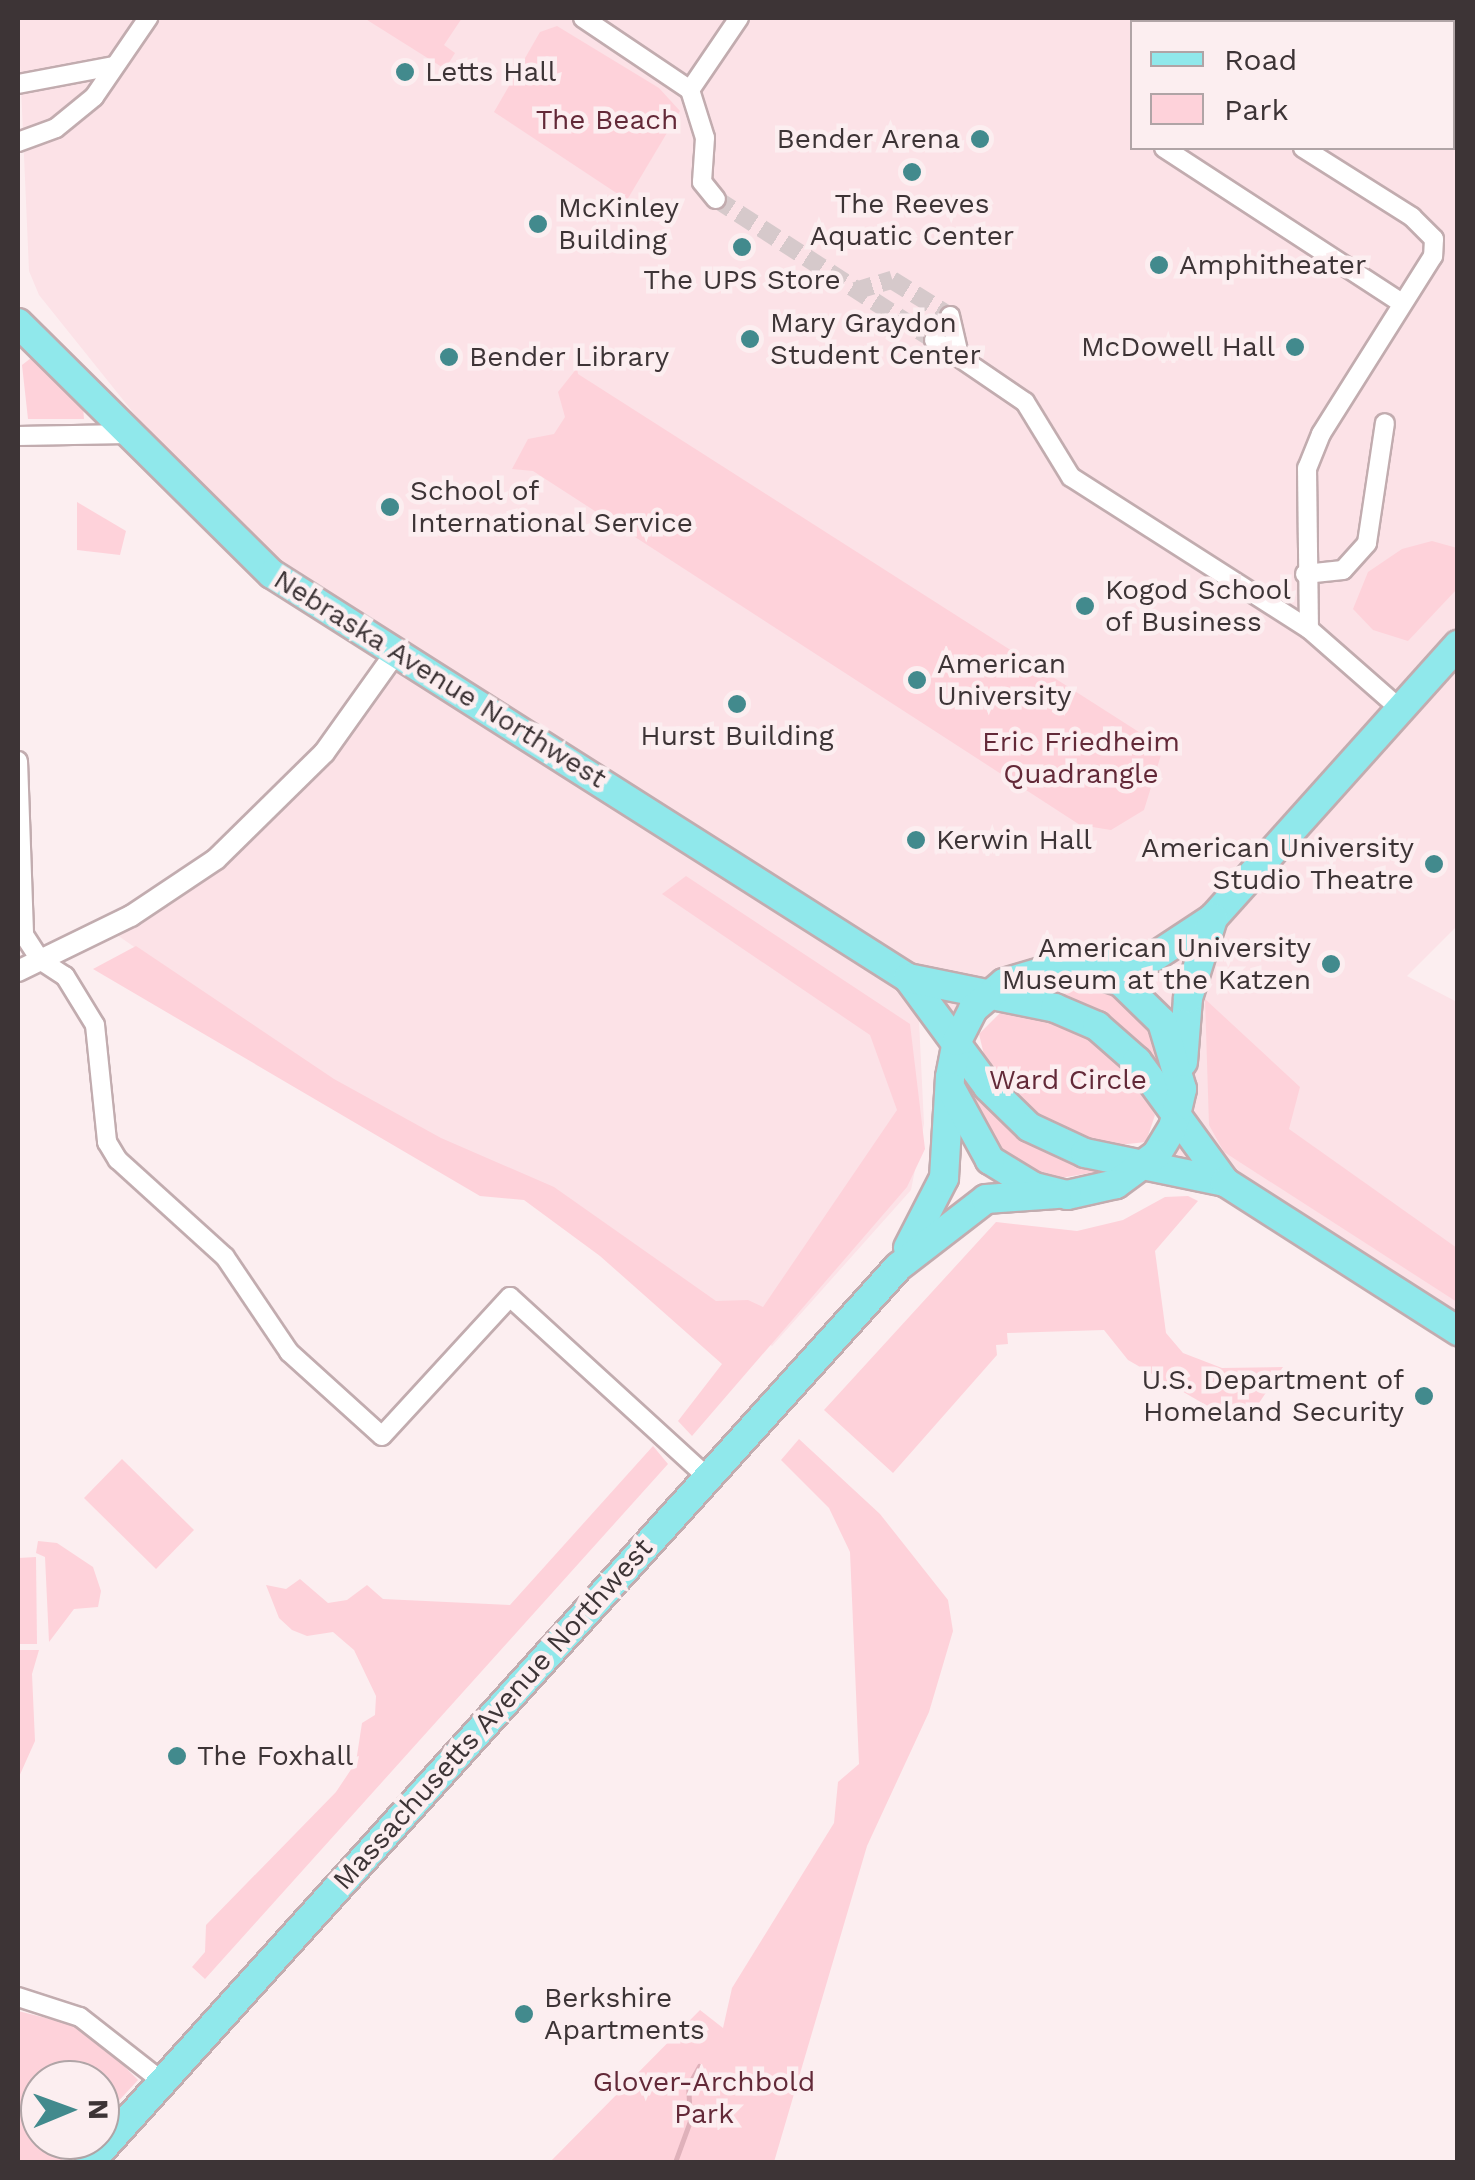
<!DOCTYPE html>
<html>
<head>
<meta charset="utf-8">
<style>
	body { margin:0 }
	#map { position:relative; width:1475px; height:2180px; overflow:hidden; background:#fceef0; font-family:"Work Sans",sans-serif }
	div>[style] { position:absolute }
	.built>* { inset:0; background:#fce2e7 }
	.green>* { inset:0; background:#fed2da }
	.stream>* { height:5px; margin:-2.5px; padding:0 2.5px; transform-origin:2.5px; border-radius:2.5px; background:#dfb1ba }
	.minor-tunnel>* { height:18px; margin-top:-9px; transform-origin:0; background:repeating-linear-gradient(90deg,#d6c9cb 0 18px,transparent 0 27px) }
	.roads { filter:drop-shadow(2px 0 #c2acaf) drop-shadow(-2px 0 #c2acaf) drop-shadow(0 2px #c2acaf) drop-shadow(0 -2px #c2acaf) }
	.minor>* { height:18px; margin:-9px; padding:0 9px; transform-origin:9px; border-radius:9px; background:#fff }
	.tertiary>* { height:20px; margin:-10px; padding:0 10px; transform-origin:10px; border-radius:10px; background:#fff }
	.primary>* { height:28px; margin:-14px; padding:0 14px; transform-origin:14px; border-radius:14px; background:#90e8eb }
	.dots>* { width:28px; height:28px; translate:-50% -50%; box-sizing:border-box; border:5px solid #fceef0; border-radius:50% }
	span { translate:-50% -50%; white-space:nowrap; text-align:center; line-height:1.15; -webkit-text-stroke:9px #fceef0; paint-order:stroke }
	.poi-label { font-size:28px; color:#3d3436 }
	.left { translate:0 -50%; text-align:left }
	.right { translate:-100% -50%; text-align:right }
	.park-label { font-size:28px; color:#632938 }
	.street-label { font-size:28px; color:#3d3436 }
	.frame { position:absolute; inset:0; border:20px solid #3d3436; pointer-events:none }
	.legend { position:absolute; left:1130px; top:20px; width:325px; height:130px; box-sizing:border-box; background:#fceef0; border:2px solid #b0a4a6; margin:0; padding:12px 18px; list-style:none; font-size:30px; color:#3d3436 }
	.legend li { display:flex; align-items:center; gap:20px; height:50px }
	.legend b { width:50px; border:2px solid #b0a4a6 }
	.north { position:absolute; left:20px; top:2060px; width:100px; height:100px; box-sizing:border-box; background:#fceef0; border:2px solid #b0a4a6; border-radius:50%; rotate:89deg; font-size:28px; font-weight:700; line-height:40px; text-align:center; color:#3d3436 }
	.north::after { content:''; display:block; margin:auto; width:35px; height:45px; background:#428a8d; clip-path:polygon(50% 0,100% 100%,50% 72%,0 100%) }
</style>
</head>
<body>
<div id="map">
	<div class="built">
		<div style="clip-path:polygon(evenodd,18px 18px,1457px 18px,1457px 926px,1407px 976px,1457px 1002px,1457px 1331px,1163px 1146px,1182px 1089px,1068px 964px,966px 1022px,937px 1005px,919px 1021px,924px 1124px,911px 1190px,772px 1346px,543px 1202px,393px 1127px,107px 928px,240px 839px,394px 655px,241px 547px,39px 295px,29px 271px,18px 18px,1132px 22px,1452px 22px,1452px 148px,1132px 148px,1132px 22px)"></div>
	</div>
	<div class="green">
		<div style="clip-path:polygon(364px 18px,462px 18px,444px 45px,455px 53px,445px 69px)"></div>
		<div style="clip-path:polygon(557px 26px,659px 88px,680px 111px,627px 200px,494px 112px,540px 32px)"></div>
		<div style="clip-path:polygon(31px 358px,83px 407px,84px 419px,28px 419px,22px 365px)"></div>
		<div style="clip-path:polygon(577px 368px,578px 374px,1153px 741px,1161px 755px,1144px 810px,1111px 830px,1080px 825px,533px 471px,512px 469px,528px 439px,554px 434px,565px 417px,558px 392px)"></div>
		<div style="clip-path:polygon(77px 502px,126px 531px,120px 555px,77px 550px)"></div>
		<div style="clip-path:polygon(1432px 541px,1457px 548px,1457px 589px,1408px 641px,1373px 630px,1353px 609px,1368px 572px,1402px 549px)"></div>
		<div style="clip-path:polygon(686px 876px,910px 1024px,925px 1149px,907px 1187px,692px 1436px,678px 1421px,722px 1364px,600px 1256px,524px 1200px,480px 1196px,93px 969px,136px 946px,334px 1079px,441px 1138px,554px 1187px,716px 1301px,748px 1300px,763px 1307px,897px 1110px,870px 1035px,662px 894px)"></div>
		<div style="clip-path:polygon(1061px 979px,1103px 985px,1149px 1020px,1163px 1073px,1023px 989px)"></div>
		<div style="clip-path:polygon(1205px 999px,1300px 1087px,1289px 1129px,1457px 1248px,1457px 1302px,1224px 1152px,1209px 1125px)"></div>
		<div style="clip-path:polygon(1000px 1013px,1075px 1027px,1123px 1062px,1155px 1115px,1146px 1142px,1109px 1146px,1051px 1129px,996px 1078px,984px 1055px,979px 1034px)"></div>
		<div style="clip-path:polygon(970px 1086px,1113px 1169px,1049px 1180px,995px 1151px,966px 1089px)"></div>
		<div style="clip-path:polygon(1188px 1196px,1198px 1201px,1155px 1251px,1166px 1333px,1183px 1353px,1222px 1368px,1283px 1367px,1251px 1415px,1230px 1419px,1128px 1360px,1104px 1330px,1007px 1333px,1008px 1344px,996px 1345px,997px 1355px,893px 1473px,824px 1410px,996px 1222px,1077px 1231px,1123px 1220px,1165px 1197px)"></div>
		<div style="clip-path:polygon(799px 1439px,880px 1514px,948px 1600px,953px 1631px,929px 1712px,867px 1846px,774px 2162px,550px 2162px,700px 2010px,723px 2028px,732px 1988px,834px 1823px,838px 1782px,859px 1764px,850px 1552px,829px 1508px,781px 1460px)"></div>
		<div style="clip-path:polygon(653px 1446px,668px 1464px,205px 1979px,192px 1967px,205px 1952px,206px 1925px,336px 1792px,356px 1762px,362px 1723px,375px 1715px,376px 1696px,354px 1650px,333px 1632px,307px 1636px,292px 1630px,279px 1618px,266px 1585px,286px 1589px,300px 1579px,328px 1603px,347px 1600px,367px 1585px,383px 1599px,510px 1605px)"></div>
		<div style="clip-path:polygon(122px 1459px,194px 1530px,156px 1569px,84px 1498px)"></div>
		<div style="clip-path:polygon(38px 1541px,57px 1543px,93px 1567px,101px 1591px,98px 1607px,74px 1609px,49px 1642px,45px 1557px,36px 1553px)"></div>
		<div style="clip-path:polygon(36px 1557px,37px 1644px,18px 1644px,18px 1558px)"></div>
		<div style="clip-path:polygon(19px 1650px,39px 1650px,32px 1674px,35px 1741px,18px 1779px)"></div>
		<div style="clip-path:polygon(18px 2011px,86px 2028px,138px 2080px,100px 2121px,100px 2080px,40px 2080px,40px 2140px,81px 2140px,60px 2162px,18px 2162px)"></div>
	</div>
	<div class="stream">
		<div style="left:675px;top:2162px;width:44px;rotate:-69.9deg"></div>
		<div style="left:690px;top:2121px;width:35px;rotate:-93deg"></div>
		<div style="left:688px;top:2086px;width:23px;rotate:-61deg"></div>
	</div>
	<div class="minor-tunnel">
		<div style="left:716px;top:199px;width:260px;rotate:32.9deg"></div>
		<div style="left:855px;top:291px;width:39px;rotate:-17deg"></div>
		<div style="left:892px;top:280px;width:68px;rotate:31.8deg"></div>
	</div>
	<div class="roads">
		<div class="minor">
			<div style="left:583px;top:18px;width:129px;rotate:33.9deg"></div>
			<div style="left:690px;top:90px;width:50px;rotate:72.6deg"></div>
			<div style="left:705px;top:138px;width:44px;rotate:93.9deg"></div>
			<div style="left:702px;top:182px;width:22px;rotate:51deg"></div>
			<div style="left:1156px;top:18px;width:6px;rotate:39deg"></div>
			<div style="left:18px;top:84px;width:97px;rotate:-10.7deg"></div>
			<div style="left:690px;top:90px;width:87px;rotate:-55.8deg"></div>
			<div style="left:18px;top:142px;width:40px;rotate:-20.2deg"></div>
			<div style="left:56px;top:128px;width:49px;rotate:-39.2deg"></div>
			<div style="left:94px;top:97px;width:96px;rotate:-55.6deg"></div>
			<div style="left:1164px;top:148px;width:284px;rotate:33.1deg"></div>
			<div style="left:1303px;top:148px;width:129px;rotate:32.3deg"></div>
			<div style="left:1412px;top:217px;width:31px;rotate:45deg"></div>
			<div style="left:1434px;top:239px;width:17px;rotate:93deg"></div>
			<div style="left:1433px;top:256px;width:210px;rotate:122.2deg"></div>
			<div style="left:1321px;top:434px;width:37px;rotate:112deg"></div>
			<div style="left:1307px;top:468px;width:161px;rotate:89.3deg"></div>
			<div style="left:950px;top:316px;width:39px;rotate:77deg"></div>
			<div style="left:934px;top:340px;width:110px;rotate:34.3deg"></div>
			<div style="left:1025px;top:402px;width:88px;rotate:58.5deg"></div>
			<div style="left:1071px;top:477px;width:282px;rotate:32.6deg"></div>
			<div style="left:1309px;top:629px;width:121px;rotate:41.3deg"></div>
			<div style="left:18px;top:436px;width:110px;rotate:-1deg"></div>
			<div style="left:1305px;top:574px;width:38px;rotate:-6deg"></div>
			<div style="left:1343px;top:570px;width:36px;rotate:-48deg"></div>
			<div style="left:1367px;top:543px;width:121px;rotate:-81.5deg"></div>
			<div style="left:18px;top:761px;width:174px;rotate:88deg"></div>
			<div style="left:24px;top:935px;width:30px;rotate:57deg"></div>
			<div style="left:40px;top:960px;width:30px;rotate:33deg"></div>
			<div style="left:65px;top:976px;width:57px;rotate:58.5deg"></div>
			<div style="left:95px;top:1025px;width:118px;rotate:84.1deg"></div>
			<div style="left:107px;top:1142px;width:21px;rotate:59deg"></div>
			<div style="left:118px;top:1160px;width:144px;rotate:42.2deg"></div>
			<div style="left:225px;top:1257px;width:115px;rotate:56deg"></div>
			<div style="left:289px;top:1352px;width:125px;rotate:42.1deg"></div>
			<div style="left:382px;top:1436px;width:189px;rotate:-47.4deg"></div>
			<div style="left:510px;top:1297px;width:265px;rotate:42.4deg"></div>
			<div style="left:18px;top:1997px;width:65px;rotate:17.9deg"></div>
			<div style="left:80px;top:2017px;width:105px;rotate:38.1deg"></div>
		</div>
		<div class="tertiary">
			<div style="left:18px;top:971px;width:126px;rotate:-26deg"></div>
			<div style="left:131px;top:916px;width:102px;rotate:-33.8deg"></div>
			<div style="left:216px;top:859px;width:151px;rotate:-44.5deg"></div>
			<div style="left:324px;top:753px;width:120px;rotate:-54.5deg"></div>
		</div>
		<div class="primary">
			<div style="left:18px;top:323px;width:357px;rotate:44.7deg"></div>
			<div style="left:272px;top:574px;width:753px;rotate:32.42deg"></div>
			<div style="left:908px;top:978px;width:135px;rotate:53.7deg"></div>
			<div style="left:988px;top:1087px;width:57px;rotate:44.3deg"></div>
			<div style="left:1029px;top:1127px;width:62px;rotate:24.9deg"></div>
			<div style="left:1085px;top:1153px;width:143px;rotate:11.7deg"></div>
			<div style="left:1088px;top:964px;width:66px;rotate:-6.1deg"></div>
			<div style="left:1154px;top:957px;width:71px;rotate:-33.5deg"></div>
			<div style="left:1213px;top:918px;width:367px;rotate:-48.1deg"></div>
			<div style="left:908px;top:978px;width:150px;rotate:11.5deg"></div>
			<div style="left:1055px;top:1008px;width:46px;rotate:23.2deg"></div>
			<div style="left:1097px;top:1026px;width:53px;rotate:41.2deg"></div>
			<div style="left:1137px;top:1061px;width:150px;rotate:54deg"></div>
			<div style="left:1225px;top:1182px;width:277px;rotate:32.6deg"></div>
			<div style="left:1183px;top:1062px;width:64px;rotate:-85.5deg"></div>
			<div style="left:1188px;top:998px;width:84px;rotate:-72.6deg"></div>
			<div style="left:908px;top:1248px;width:79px;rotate:-62.8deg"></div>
			<div style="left:944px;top:1178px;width:101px;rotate:-86.6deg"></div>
			<div style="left:950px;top:1077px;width:37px;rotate:-79deg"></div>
			<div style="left:957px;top:1041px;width:36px;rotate:-63deg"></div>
			<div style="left:973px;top:1009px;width:40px;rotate:-40deg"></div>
			<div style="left:1004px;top:983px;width:67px;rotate:-16.5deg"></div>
			<div style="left:1068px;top:964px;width:56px;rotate:18.8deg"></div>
			<div style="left:1121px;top:982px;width:57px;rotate:44.3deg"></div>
			<div style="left:1162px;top:1022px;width:70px;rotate:73.4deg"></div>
			<div style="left:1182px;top:1089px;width:39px;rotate:103deg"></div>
			<div style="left:1173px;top:1127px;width:31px;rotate:121deg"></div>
			<div style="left:1157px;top:1154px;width:51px;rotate:143.8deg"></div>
			<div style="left:1116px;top:1184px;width:50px;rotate:167.3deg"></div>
			<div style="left:1067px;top:1195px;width:34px;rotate:-166deg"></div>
			<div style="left:1034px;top:1187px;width:52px;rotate:-148.5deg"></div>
			<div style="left:990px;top:1160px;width:83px;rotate:-118.7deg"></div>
			<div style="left:90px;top:2162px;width:1206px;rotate:-47.92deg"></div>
			<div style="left:898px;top:1267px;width:111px;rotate:-37.7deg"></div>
			<div style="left:986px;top:1199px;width:71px;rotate:-4deg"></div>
		</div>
	</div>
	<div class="dots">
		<div style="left:405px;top:72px;background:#428a8d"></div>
		<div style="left:980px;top:139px;background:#428a8d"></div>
		<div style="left:912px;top:172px;background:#428a8d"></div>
		<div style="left:538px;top:224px;background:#428a8d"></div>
		<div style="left:742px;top:247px;background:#428a8d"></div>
		<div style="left:1159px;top:265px;background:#428a8d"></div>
		<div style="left:750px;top:339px;background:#428a8d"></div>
		<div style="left:1295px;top:347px;background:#428a8d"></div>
		<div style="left:449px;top:357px;background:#428a8d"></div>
		<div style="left:390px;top:507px;background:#428a8d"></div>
		<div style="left:1085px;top:606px;background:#428a8d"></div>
		<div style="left:917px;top:680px;background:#428a8d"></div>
		<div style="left:737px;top:704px;background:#428a8d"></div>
		<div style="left:916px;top:840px;background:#428a8d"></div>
		<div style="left:1434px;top:864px;background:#428a8d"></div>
		<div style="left:1331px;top:964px;background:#428a8d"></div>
		<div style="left:1424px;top:1396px;background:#428a8d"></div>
		<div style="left:177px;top:1756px;background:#428a8d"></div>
		<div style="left:524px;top:2014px;background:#428a8d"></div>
	</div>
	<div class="poi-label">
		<span class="left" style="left:425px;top:72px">Letts Hall</span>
		<span class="right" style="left:960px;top:139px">Bender Arena</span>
		<span style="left:912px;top:220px">The Reeves<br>Aquatic Center</span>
		<span class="left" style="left:558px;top:224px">McKinley<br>Building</span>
		<span class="left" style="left:1179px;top:265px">Amphitheater</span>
		<span style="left:742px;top:280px">The UPS Store</span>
		<span class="left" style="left:770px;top:339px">Mary Graydon<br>Student Center</span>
		<span class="right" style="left:1275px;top:347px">McDowell Hall</span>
		<span class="left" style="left:469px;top:357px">Bender Library</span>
		<span class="left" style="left:410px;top:507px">School of<br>International Service</span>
		<span class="left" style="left:1105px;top:606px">Kogod School<br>of Business</span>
		<span class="left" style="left:937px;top:680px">American<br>University</span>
		<span style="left:737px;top:736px">Hurst Building</span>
		<span class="left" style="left:936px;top:840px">Kerwin Hall</span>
		<span class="right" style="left:1414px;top:864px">American University<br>Studio Theatre</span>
		<span class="right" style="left:1311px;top:964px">American University<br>Museum at the Katzen</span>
		<span class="right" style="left:1404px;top:1396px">U.S. Department of<br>Homeland Security</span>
		<span class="left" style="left:197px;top:1756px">The Foxhall</span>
		<span class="left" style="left:544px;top:2014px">Berkshire<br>Apartments</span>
	</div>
	<div class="park-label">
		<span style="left:607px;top:120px">The Beach</span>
		<span style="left:1081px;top:758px">Eric Friedheim<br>Quadrangle</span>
		<span style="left:1068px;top:1080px">Ward Circle</span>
		<span style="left:704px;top:2098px">Glover-Archbold<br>Park</span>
	</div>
	<div class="street-label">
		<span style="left:440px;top:679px;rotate:32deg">Nebraska Avenue Northwest</span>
		<span style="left:493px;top:1714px;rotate:-48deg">Massachusetts Avenue Northwest</span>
	</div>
	<div class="frame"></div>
	<ul class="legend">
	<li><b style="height:12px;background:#90e8eb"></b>Road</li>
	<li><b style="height:28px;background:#fed2da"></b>Park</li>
	</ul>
	<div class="north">N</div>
</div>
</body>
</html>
